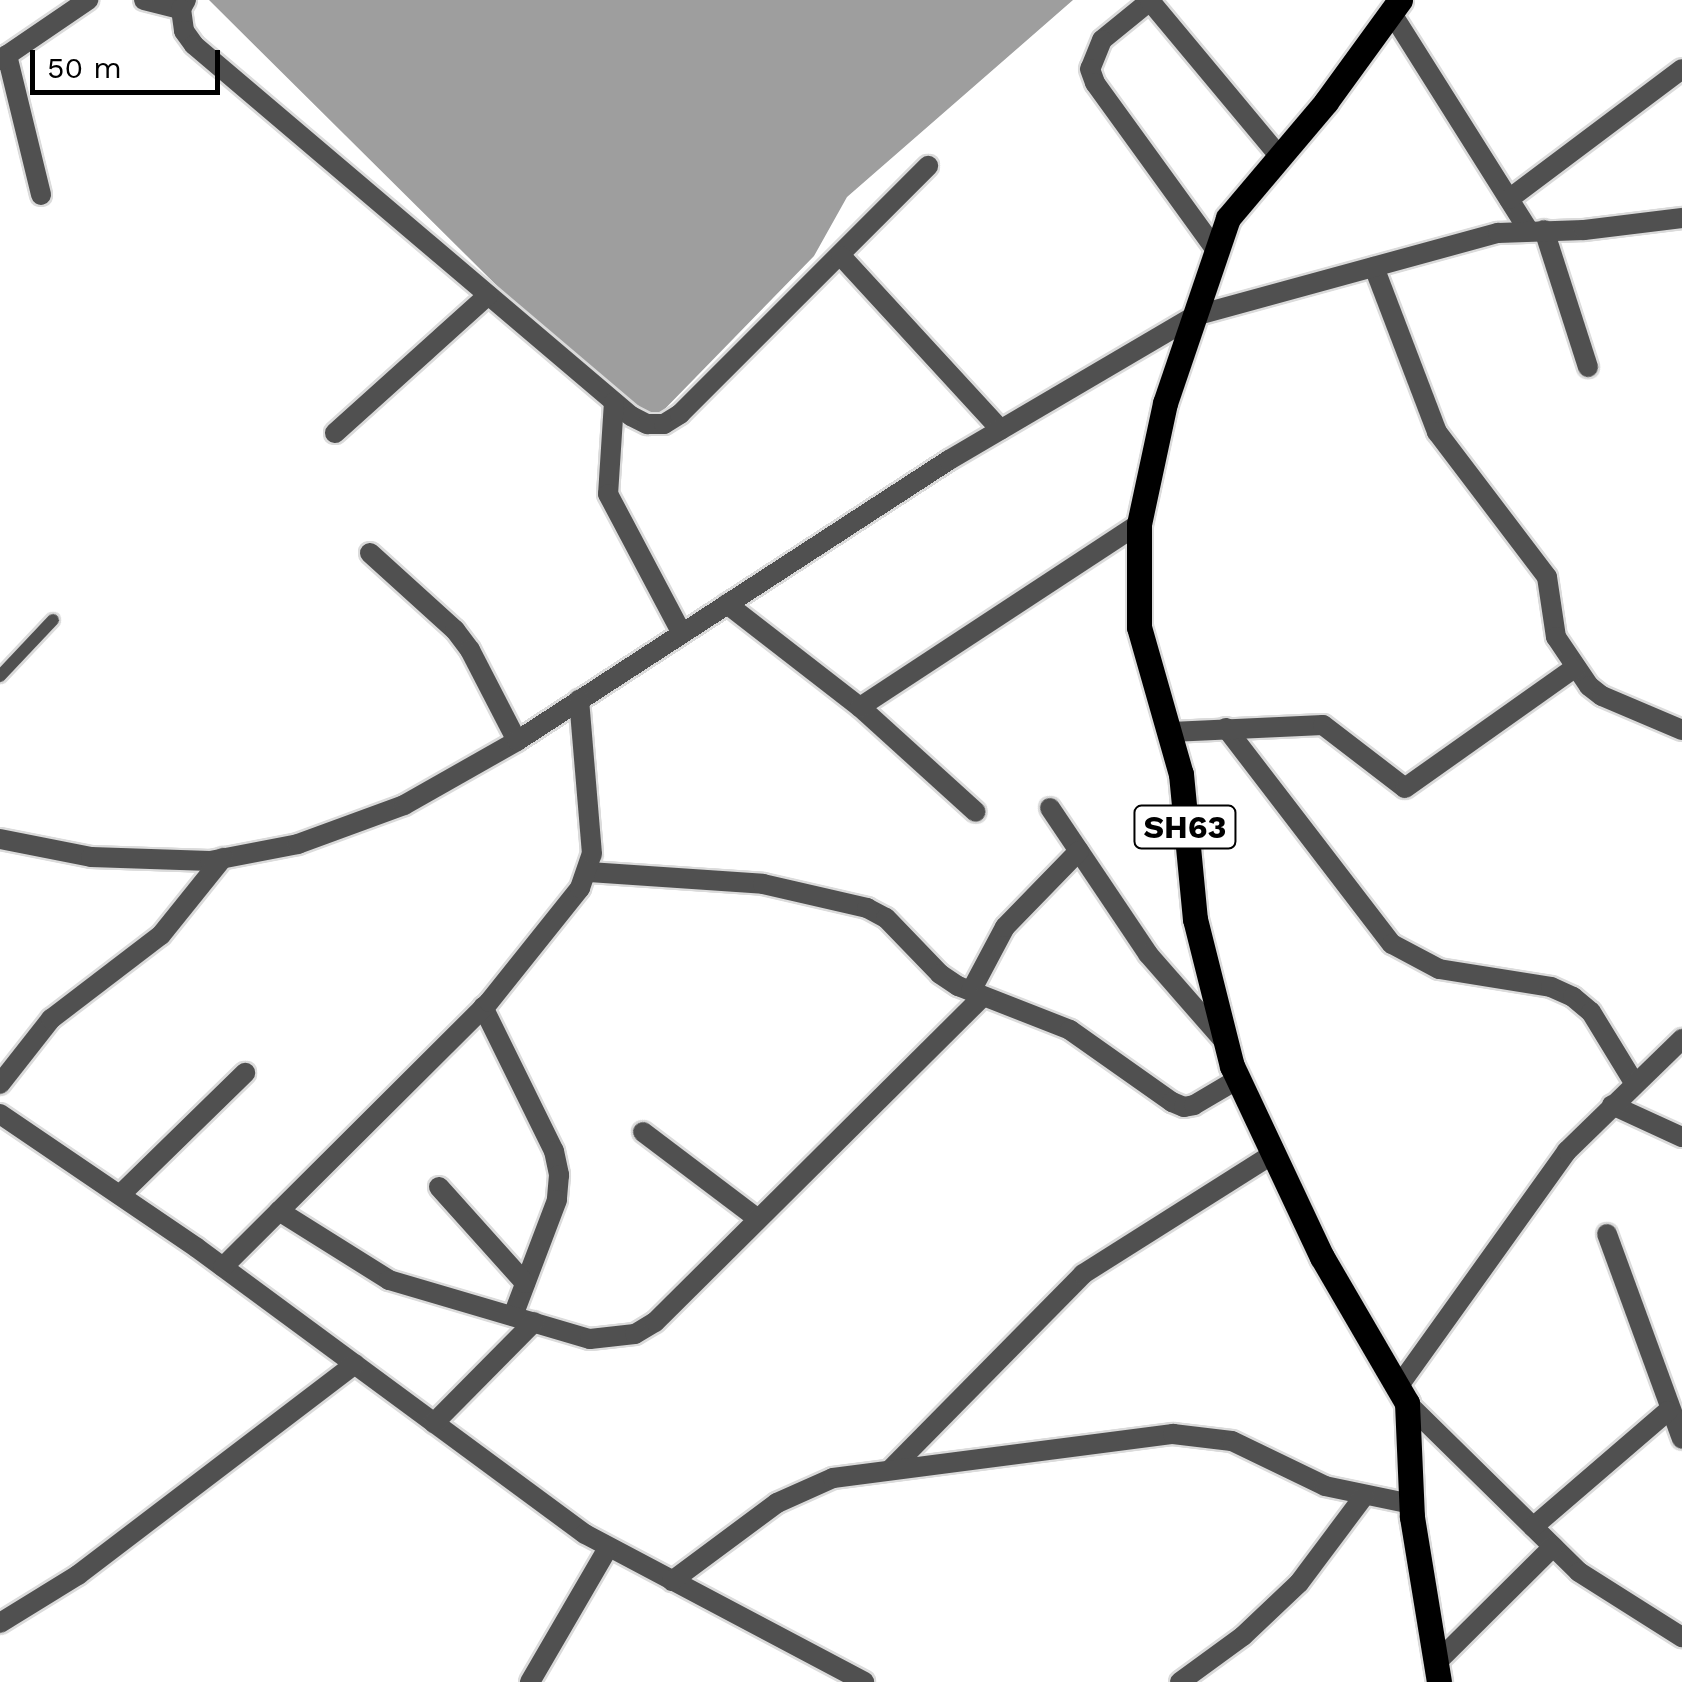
<!DOCTYPE html>
<html>
<head>
<meta charset="utf-8">
<style>
	body { margin:0 }
	#map { position:relative; width:1682px; height:1682px; overflow:hidden; background:#fff; font-family:"Work Sans",sans-serif }
	div>[style] { position:absolute }
	.water>* { inset:0; background:#9e9e9e }
	.roads { filter:drop-shadow(2px 0 #dbdbdb) drop-shadow(-2px 0 #dbdbdb) drop-shadow(0 2px #dbdbdb) drop-shadow(0 -2px #dbdbdb) }
	.service>* { height:12px; margin:-6px; padding:0 6px; transform-origin:6px; border-radius:6px; background:#505050 }
	.minor>* { height:20px; margin:-10px; padding:0 10px; transform-origin:10px; border-radius:10px; background:#505050 }
	.primary>* { height:25px; margin:-12.5px; padding:0 12.5px; transform-origin:12.5px; border-radius:12.5px; background:#000 }
	span { translate:-50% -50%; white-space:nowrap; text-align:center; line-height:1.15; -webkit-text-stroke:8px #fff; paint-order:stroke }
	.shield-label span { padding:2px 8px; background:#fff; border:2px solid; border-radius:8px; -webkit-text-stroke-width:0 }
	.shield-label { font-size:32px; color:#000; font-weight:700 }
	.scale { position:absolute; left:30px; top:50px; width:190px; height:45px; box-sizing:border-box; border:5px solid #000; border-top:0; padding-left:12px; font-size:30px; line-height:35px; white-space:nowrap; color:#000; -webkit-text-stroke:8px #fff; paint-order:stroke }
</style>
</head>
<body>
<div id="map">
	<div class="water">
		<div style="clip-path:polygon(209px 0,1073px 0,847px 197px,814px 256px,656px 418px,594px 382px)"></div>
	</div>
	<div class="roads">
		<div class="service">
			<div style="left:0;top:676px;width:77px;rotate:-46.6deg"></div>
		</div>
		<div class="minor">
			<div style="left:144px;top:0;width:38px;rotate:14deg"></div>
			<div style="left:186px;top:0;width:10px;rotate:119deg"></div>
			<div style="left:181px;top:9px;width:22px;rotate:82deg"></div>
			<div style="left:184px;top:31px;width:17px;rotate:54deg"></div>
			<div style="left:194px;top:45px;width:573px;rotate:40.33deg"></div>
			<div style="left:631px;top:416px;width:18px;rotate:27deg"></div>
			<div style="left:647px;top:424px;width:17px"></div>
			<div style="left:664px;top:424px;width:19px;rotate:-32deg"></div>
			<div style="left:680px;top:414px;width:351px;rotate:-45deg"></div>
			<div style="left:1151px;top:0;width:63px;rotate:140.8deg"></div>
			<div style="left:1102px;top:40px;width:31px;rotate:112deg"></div>
			<div style="left:1090px;top:69px;width:15px;rotate:70deg"></div>
			<div style="left:1095px;top:83px;width:206px;rotate:54.1deg"></div>
			<div style="left:1150px;top:1px;width:202px;rotate:50.2deg"></div>
			<div style="left:1391px;top:12px;width:259px;rotate:57.8deg"></div>
			<div style="left:7px;top:55px;width:144px;rotate:76.3deg"></div>
			<div style="left:0;top:60px;width:107px;rotate:-34.3deg"></div>
			<div style="left:1509px;top:199px;width:216px;rotate:-36.9deg"></div>
			<div style="left:1544px;top:230px;width:144px;rotate:72.2deg"></div>
			<div style="left:841px;top:256px;width:236px;rotate:47.4deg"></div>
			<div style="left:1374px;top:267px;width:177px;rotate:69.1deg"></div>
			<div style="left:1437px;top:432px;width:182px;rotate:52.8deg"></div>
			<div style="left:1547px;top:577px;width:61px;rotate:81.5deg"></div>
			<div style="left:1556px;top:637px;width:59px;rotate:56deg"></div>
			<div style="left:1589px;top:686px;width:16px;rotate:38deg"></div>
			<div style="left:1602px;top:696px;width:87px;rotate:23deg"></div>
			<div style="left:614px;top:402px;width:92px;rotate:93.7deg"></div>
			<div style="left:608px;top:494px;width:158px;rotate:62.1deg"></div>
			<div style="left:335px;top:433px;width:206px;rotate:-42deg"></div>
			<div style="left:370px;top:553px;width:115px;rotate:42.2deg"></div>
			<div style="left:455px;top:630px;width:25px;rotate:53deg"></div>
			<div style="left:470px;top:650px;width:102px;rotate:62.7deg"></div>
			<div style="left:727px;top:604px;width:168px;rotate:37.8deg"></div>
			<div style="left:860px;top:707px;width:156px;rotate:42.2deg"></div>
			<div style="left:860px;top:707px;width:334px;rotate:-33.3deg"></div>
			<div style="left:1226px;top:728px;width:272px;rotate:52.5deg"></div>
			<div style="left:1392px;top:944px;width:53px;rotate:28deg"></div>
			<div style="left:1439px;top:969px;width:113px;rotate:9.1deg"></div>
			<div style="left:1551px;top:987px;width:24px;rotate:24deg"></div>
			<div style="left:1573px;top:997px;width:23px;rotate:40deg"></div>
			<div style="left:1591px;top:1012px;width:84px;rotate:58.6deg"></div>
			<div style="left:1171px;top:732px;width:152px;rotate:-2.6deg"></div>
			<div style="left:1323px;top:725px;width:103px;rotate:37.5deg"></div>
			<div style="left:1405px;top:788px;width:209px;rotate:-35.3deg"></div>
			<div style="left:1050px;top:808px;width:176px;rotate:56.1deg"></div>
			<div style="left:1148px;top:954px;width:117px;rotate:48.8deg"></div>
			<div style="left:0;top:839px;width:93px;rotate:11.2deg"></div>
			<div style="left:91px;top:857px;width:119px;rotate:1.9deg"></div>
			<div style="left:210px;top:861px;width:90px;rotate:-10.9deg"></div>
			<div style="left:298px;top:844px;width:113px;rotate:-20.2deg"></div>
			<div style="left:404px;top:805px;width:130px;rotate:-29.5deg"></div>
			<div style="left:517px;top:741px;width:515px;rotate:-33.04deg"></div>
			<div style="left:949px;top:460px;width:284px;rotate:-30.4deg"></div>
			<div style="left:1194px;top:316px;width:315px;rotate:-15.3deg"></div>
			<div style="left:1498px;top:233px;width:86px;rotate:-2deg"></div>
			<div style="left:1584px;top:230px;width:99px;rotate:-7deg"></div>
			<div style="left:589px;top:872px;width:174px;rotate:3.9deg"></div>
			<div style="left:763px;top:884px;width:107px;rotate:13deg"></div>
			<div style="left:867px;top:908px;width:21px;rotate:28deg"></div>
			<div style="left:886px;top:918px;width:78px;rotate:46deg"></div>
			<div style="left:940px;top:974px;width:22px;rotate:34deg"></div>
			<div style="left:958px;top:986px;width:120px;rotate:21.4deg"></div>
			<div style="left:1070px;top:1030px;width:125px;rotate:35.2deg"></div>
			<div style="left:1172px;top:1102px;width:13px;rotate:23deg"></div>
			<div style="left:1184px;top:1107px;width:10px;rotate:-11deg"></div>
			<div style="left:1194px;top:1105px;width:51px;rotate:-30.6deg"></div>
			<div style="left:971px;top:991px;width:72px;rotate:-62deg"></div>
			<div style="left:1005px;top:927px;width:106px;rotate:-45.8deg"></div>
			<div style="left:483px;top:1007px;width:161px;rotate:63.8deg"></div>
			<div style="left:554px;top:1151px;width:25px;rotate:78deg"></div>
			<div style="left:559px;top:1175px;width:25px;rotate:95deg"></div>
			<div style="left:557px;top:1200px;width:124px;rotate:110.8deg"></div>
			<div style="left:0;top:1084px;width:83px;rotate:-51.9deg"></div>
			<div style="left:51px;top:1019px;width:138px;rotate:-37.4deg"></div>
			<div style="left:161px;top:935px;width:99px;rotate:-51.2deg"></div>
			<div style="left:1612px;top:1105px;width:77px;rotate:24.6deg"></div>
			<div style="left:0;top:1114px;width:238px;rotate:34.2deg"></div>
			<div style="left:197px;top:1248px;width:482px;rotate:36.4deg"></div>
			<div style="left:585px;top:1534px;width:316px;rotate:27.9deg"></div>
			<div style="left:643px;top:1132px;width:144px;rotate:37.1deg"></div>
			<div style="left:439px;top:1187px;width:129px;rotate:48.1deg"></div>
			<div style="left:120px;top:1195px;width:175px;rotate:-44.3deg"></div>
			<div style="left:279px;top:1211px;width:130px;rotate:32.1deg"></div>
			<div style="left:389px;top:1280px;width:209px;rotate:16.4deg"></div>
			<div style="left:590px;top:1339px;width:45px;rotate:-6.3deg"></div>
			<div style="left:635px;top:1334px;width:23px;rotate:-31deg"></div>
			<div style="left:655px;top:1322px;width:462px;rotate:-44.8deg"></div>
			<div style="left:1607px;top:1234px;width:218px;rotate:69.9deg"></div>
			<div style="left:223px;top:1267px;width:375px;rotate:-44.9deg"></div>
			<div style="left:489px;top:1002px;width:146px;rotate:-51.4deg"></div>
			<div style="left:580px;top:888px;width:36px;rotate:-71deg"></div>
			<div style="left:592px;top:854px;width:155px;rotate:-94.8deg"></div>
			<div style="left:1398px;top:1387px;width:290px;rotate:-54.4deg"></div>
			<div style="left:1567px;top:1151px;width:161px;rotate:-44.2deg"></div>
			<div style="left:1407px;top:1403px;width:241px;rotate:44.5deg"></div>
			<div style="left:1579px;top:1572px;width:122px;rotate:32.3deg"></div>
			<div style="left:434px;top:1423px;width:142px;rotate:-45.3deg"></div>
			<div style="left:892px;top:1468px;width:272px;rotate:-45.4deg"></div>
			<div style="left:1083px;top:1274px;width:225px;rotate:-32.3deg"></div>
			<div style="left:1533px;top:1527px;width:178px;rotate:-40.7deg"></div>
			<div style="left:672px;top:1581px;width:131px;rotate:-36.6deg"></div>
			<div style="left:777px;top:1503px;width:61px;rotate:-24.1deg"></div>
			<div style="left:833px;top:1478px;width:343px;rotate:-7.4deg"></div>
			<div style="left:1173px;top:1434px;width:59px;rotate:6.8deg"></div>
			<div style="left:1232px;top:1441px;width:103px;rotate:25.8deg"></div>
			<div style="left:1325px;top:1486px;width:88px;rotate:11.8deg"></div>
			<div style="left:0;top:1623px;width:92px;rotate:-31.6deg"></div>
			<div style="left:78px;top:1575px;width:348px;rotate:-37.3deg"></div>
			<div style="left:1436px;top:1663px;width:165px;rotate:-44.8deg"></div>
			<div style="left:530px;top:1682px;width:155px;rotate:-59.8deg"></div>
			<div style="left:1180px;top:1682px;width:78px;rotate:-36.1deg"></div>
			<div style="left:1243px;top:1636px;width:77px;rotate:-43.4deg"></div>
			<div style="left:1299px;top:1583px;width:109px;rotate:-53.2deg"></div>
		</div>
		<div class="primary">
			<div style="left:1400px;top:0;width:126px;rotate:126deg"></div>
			<div style="left:1326px;top:102px;width:152px;rotate:130.2deg"></div>
			<div style="left:1228px;top:218px;width:195px;rotate:108.8deg"></div>
			<div style="left:1165px;top:403px;width:124px;rotate:102.1deg"></div>
			<div style="left:1139px;top:524px;width:103px;rotate:90deg"></div>
			<div style="left:1139px;top:627px;width:153px;rotate:74.1deg"></div>
			<div style="left:1181px;top:774px;width:146px;rotate:84.5deg"></div>
			<div style="left:1195px;top:919px;width:152px;rotate:75.9deg"></div>
			<div style="left:1232px;top:1066px;width:211px;rotate:64.8deg"></div>
			<div style="left:1322px;top:1257px;width:169px;rotate:59.8deg"></div>
			<div style="left:1407px;top:1403px;width:114px;rotate:87.5deg"></div>
			<div style="left:1412px;top:1517px;width:167px;rotate:80.7deg"></div>
		</div>
	</div>
	<div class="shield-label">
		<span style="left:1185px;top:827px">SH63</span>
	</div>
	<div class="scale">50 m</div>
</div>
</body>
</html>
